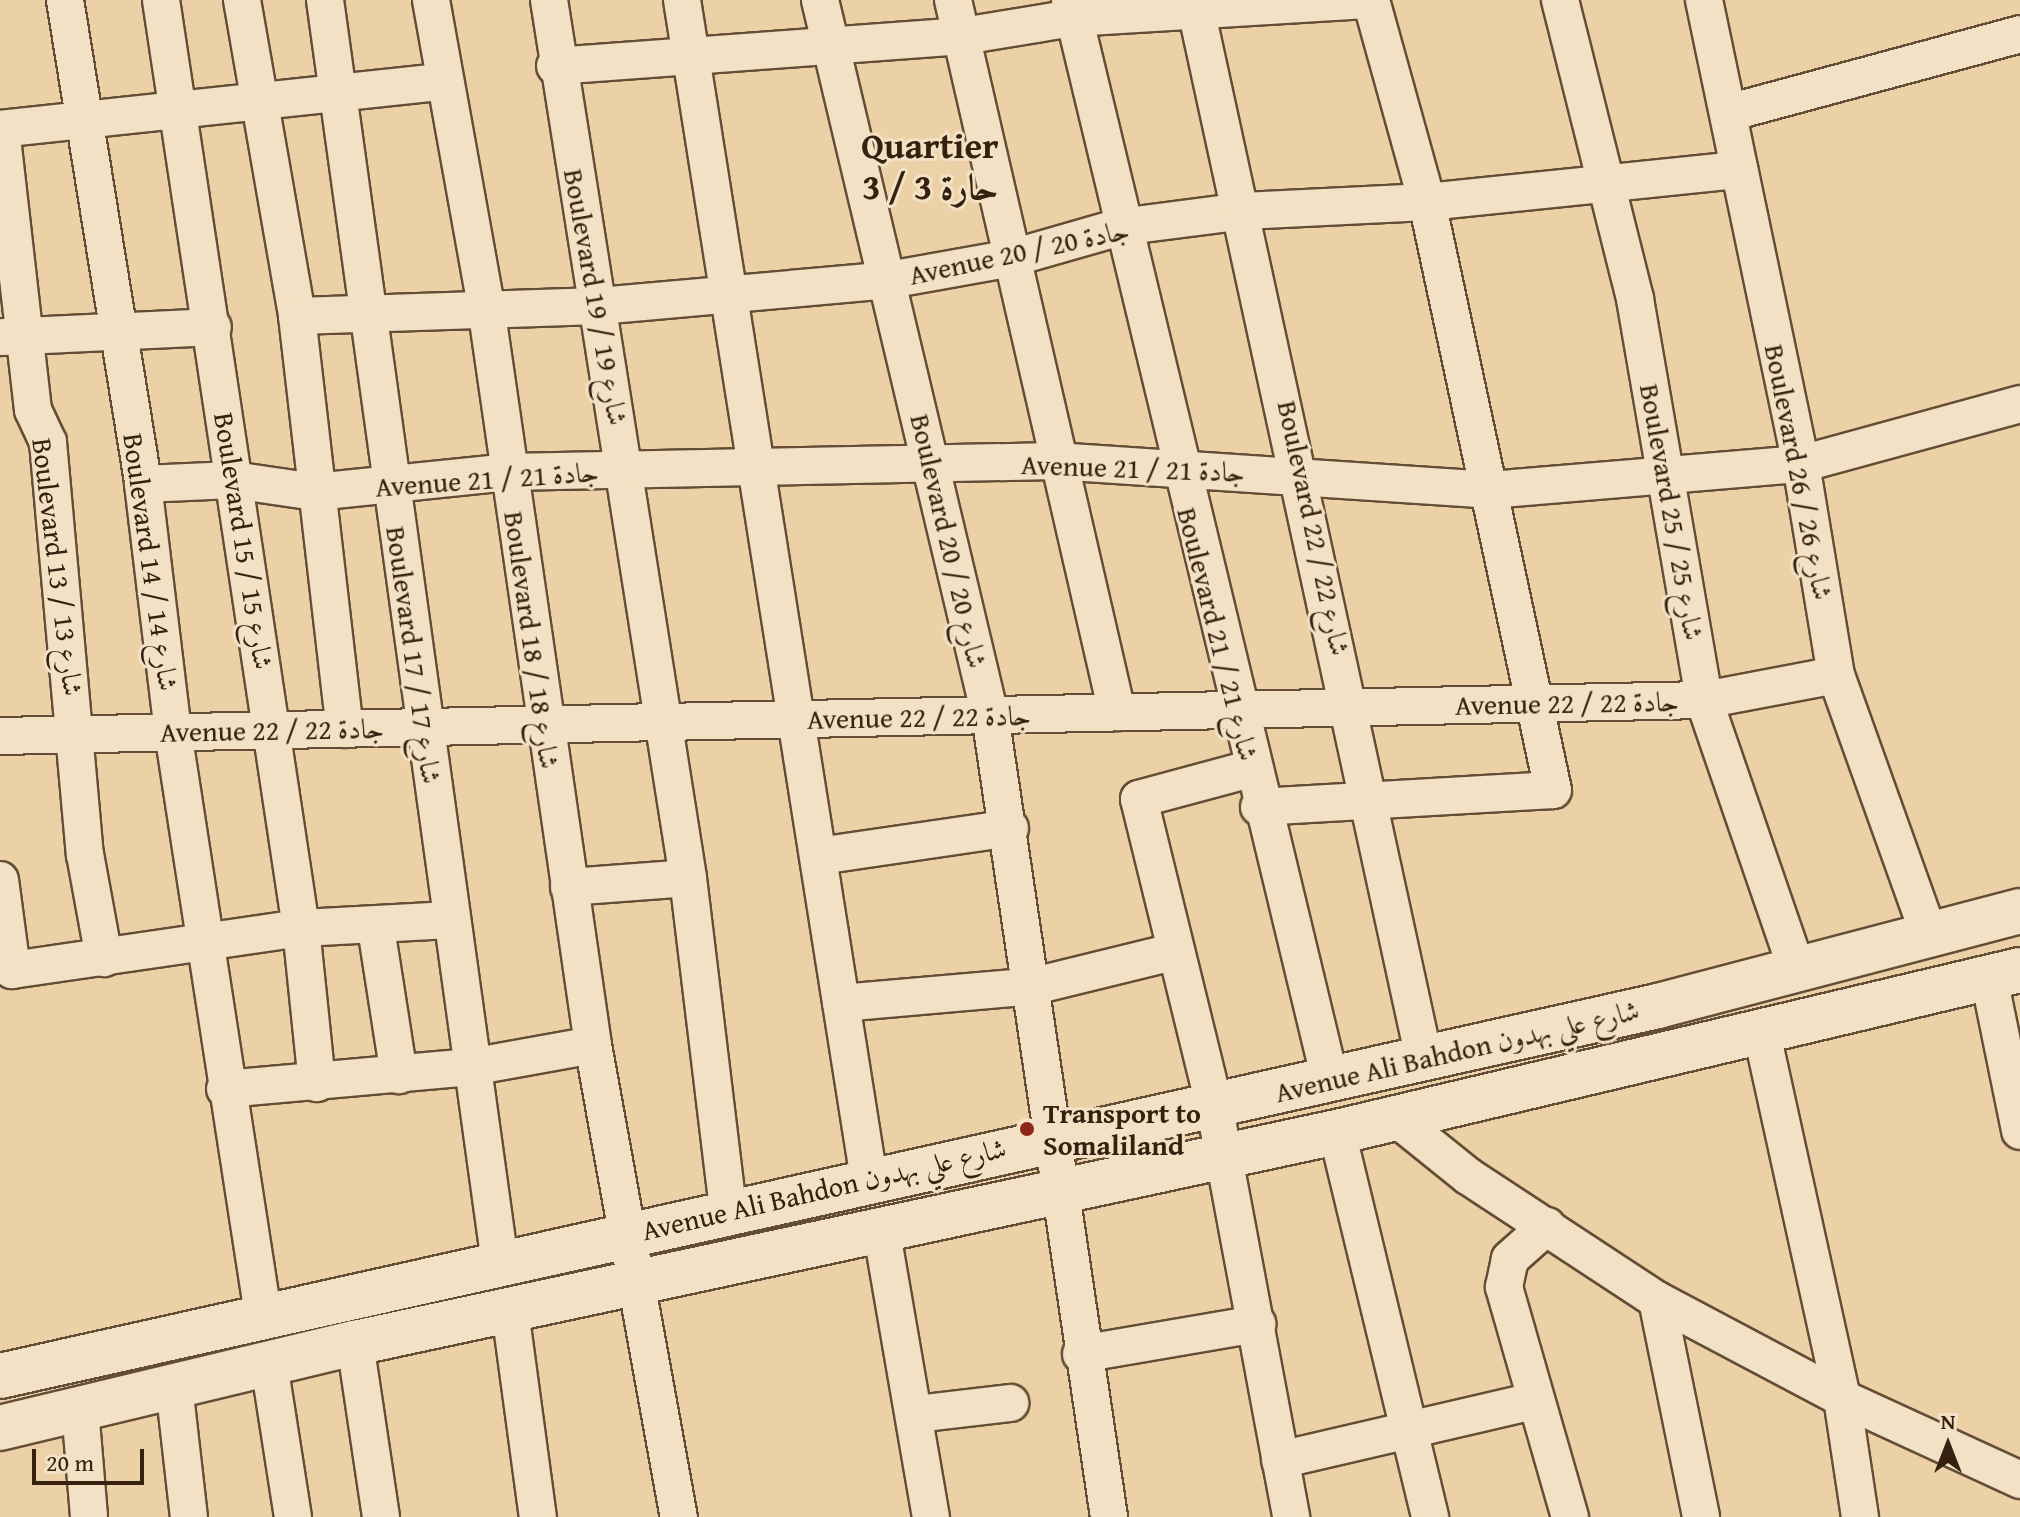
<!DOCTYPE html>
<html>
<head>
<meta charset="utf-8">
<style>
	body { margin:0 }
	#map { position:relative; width:2020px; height:1517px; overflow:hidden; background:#ecd1a6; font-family:"Gentium Book Plus",Amiri,serif }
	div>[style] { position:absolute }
	.roads { filter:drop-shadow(2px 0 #644d36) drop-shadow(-2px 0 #644d36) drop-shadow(0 2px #644d36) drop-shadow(0 -2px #644d36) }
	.minor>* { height:36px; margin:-18px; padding:0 18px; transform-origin:18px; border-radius:18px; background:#f3e1c5 }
	.secondary>* { height:44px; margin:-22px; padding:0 22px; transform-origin:22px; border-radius:22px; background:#f3e1c5 }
	.dots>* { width:22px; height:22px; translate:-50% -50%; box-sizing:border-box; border:4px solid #f3e1c5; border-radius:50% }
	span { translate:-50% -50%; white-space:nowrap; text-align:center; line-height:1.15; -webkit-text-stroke:6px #f3e1c5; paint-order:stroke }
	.street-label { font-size:28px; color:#362110 }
	.poi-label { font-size:28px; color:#362110; font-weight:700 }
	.left { translate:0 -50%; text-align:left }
	.district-label { font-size:36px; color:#362110; font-weight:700 }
	.north { position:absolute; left:1908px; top:1405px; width:80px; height:80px; -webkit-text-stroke:6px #f3e1c5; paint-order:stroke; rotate:0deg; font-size:22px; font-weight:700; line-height:32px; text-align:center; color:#362110 }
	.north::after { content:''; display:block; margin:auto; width:28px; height:36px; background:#362110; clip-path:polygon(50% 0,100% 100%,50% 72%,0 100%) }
	.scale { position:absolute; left:32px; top:1449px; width:112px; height:36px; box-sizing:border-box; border:4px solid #362110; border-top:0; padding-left:10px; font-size:24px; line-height:28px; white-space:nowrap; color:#362110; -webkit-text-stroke:6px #f3e1c5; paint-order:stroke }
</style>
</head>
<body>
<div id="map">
	<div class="roads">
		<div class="minor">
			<div style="left:65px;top:0;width:490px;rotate:80.8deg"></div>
			<div style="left:143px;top:484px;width:250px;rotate:83.1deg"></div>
			<div style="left:173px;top:732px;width:589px;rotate:81.21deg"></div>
			<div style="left:161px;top:0;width:939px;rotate:81.42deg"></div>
			<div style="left:301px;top:928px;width:156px;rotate:84.1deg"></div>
			<div style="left:242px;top:0;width:321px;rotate:80.1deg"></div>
			<div style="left:297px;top:316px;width:416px;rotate:83.4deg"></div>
			<div style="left:325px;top:0;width:1275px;rotate:82.11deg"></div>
			<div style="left:431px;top:0;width:312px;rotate:79.8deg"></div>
			<div style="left:486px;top:307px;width:746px;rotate:81.75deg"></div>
			<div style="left:593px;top:1045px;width:480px;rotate:79.7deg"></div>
			<div style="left:549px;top:0;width:889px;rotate:81deg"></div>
			<div style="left:688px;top:878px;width:333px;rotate:83.1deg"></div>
			<div style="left:682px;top:0;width:1194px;rotate:80.99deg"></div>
			<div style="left:820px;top:0;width:735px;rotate:76.63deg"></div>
			<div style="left:990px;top:715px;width:811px;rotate:81.56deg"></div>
			<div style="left:953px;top:0;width:731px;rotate:77.03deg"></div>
			<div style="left:1070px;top:0;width:1111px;rotate:76.46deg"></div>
			<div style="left:1194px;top:0;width:1083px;rotate:77.74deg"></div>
			<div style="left:1560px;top:0;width:308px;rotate:75.9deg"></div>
			<div style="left:1635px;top:299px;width:407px;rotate:80.2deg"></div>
			<div style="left:1704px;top:700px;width:286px;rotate:71deg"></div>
			<div style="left:1704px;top:0;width:474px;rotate:78.2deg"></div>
			<div style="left:1801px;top:464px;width:214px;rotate:80.6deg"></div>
			<div style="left:1836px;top:675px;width:276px;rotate:70.3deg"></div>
			<div style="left:555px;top:66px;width:409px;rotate:-4.2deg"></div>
			<div style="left:963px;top:36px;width:111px;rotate:-9.3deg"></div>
			<div style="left:1073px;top:18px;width:297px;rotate:-3.5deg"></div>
			<div style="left:1728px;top:113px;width:302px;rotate:-15.1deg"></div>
			<div style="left:0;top:129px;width:444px;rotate:-6.1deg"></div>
			<div style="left:1px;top:129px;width:283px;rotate:83.5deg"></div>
			<div style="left:33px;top:410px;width:35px;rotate:65deg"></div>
			<div style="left:48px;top:442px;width:414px;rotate:84.9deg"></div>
			<div style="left:85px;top:854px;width:106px;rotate:79.6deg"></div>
			<div style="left:297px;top:316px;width:302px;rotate:-1.9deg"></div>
			<div style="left:599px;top:306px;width:291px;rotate:-5.1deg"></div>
			<div style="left:889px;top:280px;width:125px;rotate:-10.1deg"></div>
			<div style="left:1012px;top:258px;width:112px;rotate:-16deg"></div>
			<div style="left:1120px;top:227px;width:124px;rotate:-7.4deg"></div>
			<div style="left:1243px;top:211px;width:184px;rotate:-2.8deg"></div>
			<div style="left:1427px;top:202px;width:314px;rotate:-5.9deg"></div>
			<div style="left:2px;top:337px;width:211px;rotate:-2.7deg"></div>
			<div style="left:143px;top:484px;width:90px;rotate:-2.5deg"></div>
			<div style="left:233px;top:480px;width:83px;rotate:8.3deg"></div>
			<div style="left:315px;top:492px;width:194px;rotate:-5.9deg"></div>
			<div style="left:508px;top:472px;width:547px;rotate:-1.15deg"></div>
			<div style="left:1055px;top:461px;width:436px;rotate:3.8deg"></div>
			<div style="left:1490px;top:490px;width:312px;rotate:-4.8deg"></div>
			<div style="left:1801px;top:464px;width:227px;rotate:-15.3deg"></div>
			<div style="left:0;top:736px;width:1704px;rotate:-1.21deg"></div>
			<div style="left:1704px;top:700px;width:134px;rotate:-10.7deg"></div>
			<div style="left:1250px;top:769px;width:115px;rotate:164.9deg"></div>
			<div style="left:1139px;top:799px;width:314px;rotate:76.2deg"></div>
			<div style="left:1214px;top:1104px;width:420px;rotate:79.4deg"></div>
			<div style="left:1259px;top:807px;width:294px;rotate:-3.3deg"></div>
			<div style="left:1553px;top:790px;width:601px;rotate:-102.09deg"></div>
			<div style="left:1427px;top:202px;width:210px;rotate:-105.5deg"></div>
			<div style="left:819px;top:856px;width:193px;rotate:-8.3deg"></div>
			<div style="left:0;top:880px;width:91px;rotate:82.4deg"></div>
			<div style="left:12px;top:970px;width:292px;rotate:-8.3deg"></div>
			<div style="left:301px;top:928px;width:150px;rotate:-3.1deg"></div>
			<div style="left:569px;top:887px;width:119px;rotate:-4.3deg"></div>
			<div style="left:376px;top:928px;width:149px;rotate:81.1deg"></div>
			<div style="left:1989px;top:978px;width:156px;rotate:78.5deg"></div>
			<div style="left:841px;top:1003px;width:194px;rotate:-5deg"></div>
			<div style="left:1034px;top:986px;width:146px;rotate:-13.8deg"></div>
			<div style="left:1762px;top:1034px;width:373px;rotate:77.6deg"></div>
			<div style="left:1842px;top:1398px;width:120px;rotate:81.4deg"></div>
			<div style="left:225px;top:1089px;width:247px;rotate:-5.1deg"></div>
			<div style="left:471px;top:1067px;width:124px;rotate:-10.2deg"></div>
			<div style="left:1396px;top:1118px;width:92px;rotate:38.9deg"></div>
			<div style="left:1468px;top:1176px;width:226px;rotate:33.3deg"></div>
			<div style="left:1657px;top:1300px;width:209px;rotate:27.9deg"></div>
			<div style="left:1842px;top:1398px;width:196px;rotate:24.7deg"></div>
			<div style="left:1337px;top:1132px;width:396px;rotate:76.4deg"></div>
			<div style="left:1547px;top:1226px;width:50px;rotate:138.3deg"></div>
			<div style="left:1510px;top:1259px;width:29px;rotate:102deg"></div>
			<div style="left:1504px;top:1287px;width:239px;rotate:74deg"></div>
			<div style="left:881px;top:1228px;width:293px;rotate:80.2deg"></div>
			<div style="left:1657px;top:1300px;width:221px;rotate:78.5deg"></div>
			<div style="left:510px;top:1311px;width:208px;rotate:82.3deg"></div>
			<div style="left:355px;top:1343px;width:176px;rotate:81.5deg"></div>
			<div style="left:1081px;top:1354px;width:179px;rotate:-9.7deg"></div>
			<div style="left:269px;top:1364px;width:155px;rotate:81.1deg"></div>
			<div style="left:174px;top:1386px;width:132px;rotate:83.5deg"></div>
			<div style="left:80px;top:1409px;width:108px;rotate:85.2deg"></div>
			<div style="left:916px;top:1414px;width:95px;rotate:-6.7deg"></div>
			<div style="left:1280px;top:1460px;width:260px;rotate:-13.1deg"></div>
		</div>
		<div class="secondary">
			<div style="left:0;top:1376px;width:1699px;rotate:-12.58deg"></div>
			<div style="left:1658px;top:1006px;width:374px;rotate:-14.7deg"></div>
			<div style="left:0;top:1428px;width:365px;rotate:-13.5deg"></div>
			<div style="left:355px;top:1343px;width:1004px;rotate:-12.13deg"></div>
			<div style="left:1337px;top:1132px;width:702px;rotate:-13.34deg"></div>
		</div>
	</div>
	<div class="dots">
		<div style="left:1027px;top:1129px;background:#8f2418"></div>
	</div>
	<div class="street-label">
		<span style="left:1019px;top:252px;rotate:-12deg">Avenue 20 / جادة 20</span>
		<span style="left:596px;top:297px;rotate:80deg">Boulevard 19 / شارع 19</span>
		<span style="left:1133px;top:468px;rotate:2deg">Avenue 21 / جادة 21</span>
		<span style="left:1799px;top:472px;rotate:79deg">Boulevard 26 / شارع 26</span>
		<span style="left:487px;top:479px;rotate:-4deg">Avenue 21 / جادة 21</span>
		<span style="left:1672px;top:512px;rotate:80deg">Boulevard 25 / شارع 25</span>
		<span style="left:1314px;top:528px;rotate:78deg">Boulevard 22 / شارع 22</span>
		<span style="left:244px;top:541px;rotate:81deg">Boulevard 15 / شارع 15</span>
		<span style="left:949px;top:541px;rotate:77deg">Boulevard 20 / شارع 20</span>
		<span style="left:151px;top:562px;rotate:82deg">Boulevard 14 / شارع 14</span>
		<span style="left:58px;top:567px;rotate:83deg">Boulevard 13 / شارع 13</span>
		<span style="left:1218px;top:634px;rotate:76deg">Boulevard 21 / شارع 21</span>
		<span style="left:532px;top:640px;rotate:82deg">Boulevard 18 / شارع 18</span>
		<span style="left:414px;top:655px;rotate:82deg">Boulevard 17 / شارع 17</span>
		<span style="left:1567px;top:703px;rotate:-1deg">Avenue 22 / جادة 22</span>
		<span style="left:919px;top:717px;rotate:-1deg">Avenue 22 / جادة 22</span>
		<span style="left:272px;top:730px;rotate:-1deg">Avenue 22 / جادة 22</span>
		<span style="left:1457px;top:1051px;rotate:-13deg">Avenue Ali Bahdon شارع علي بهدون</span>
		<span style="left:824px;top:1189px;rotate:-13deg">Avenue Ali Bahdon شارع علي بهدون</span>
	</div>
	<div class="poi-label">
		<span class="left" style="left:1043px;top:1129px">Transport to<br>Somaliland</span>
	</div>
	<div class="district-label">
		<span style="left:930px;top:165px">Quartier<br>3 / حارة 3</span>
	</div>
	<div class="north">N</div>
	<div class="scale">20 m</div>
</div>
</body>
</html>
